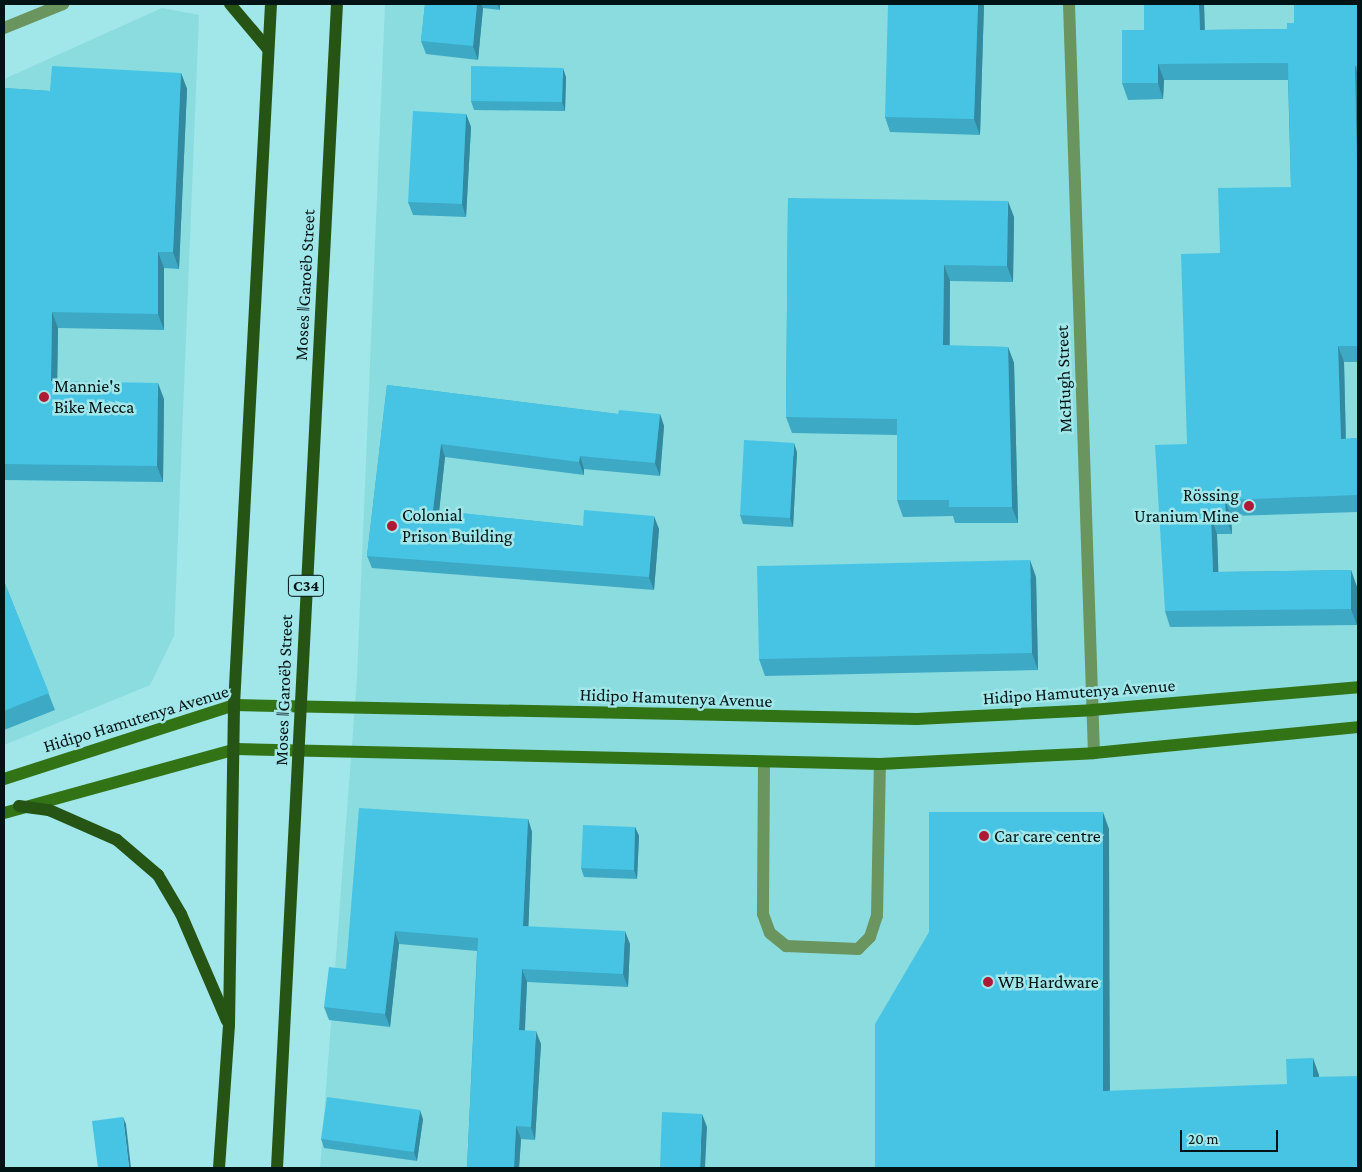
<!DOCTYPE html>
<html>
<head>
<meta charset="utf-8">
<style>
	body { margin:0 }
	#map { position:relative; width:1362px; height:1172px; overflow:hidden; background:#a1e6e8; font-family:"Crimson Pro",serif }
	div>[style] { position:absolute }
	.built>* { inset:0; background:#8bdcdf }
	.lane>* { height:12px; margin:-6px; padding:0 6px; transform-origin:6px; border-radius:6px; background:#6b955e }
	.street>* { height:12px; margin:-6px; padding:0 6px; transform-origin:6px; border-radius:6px; background:#6b955e }
	.secondary>* { height:12px; margin:-6px; padding:0 6px; transform-origin:6px; border-radius:6px; background:#327316 }
	.primary>* { height:12px; margin:-6px; padding:0 6px; transform-origin:6px; border-radius:6px; background:#265414 }
	.wall>* { inset:0; background:#3da9c4 }
	.shaded-wall>* { inset:0; background:#3289a0 }
	.building>* { inset:0; background:#47c4e4 }
	.dots>* { width:14px; height:14px; translate:-50% -50%; box-sizing:border-box; border:2px solid #a1e6e8; border-radius:50% }
	span { translate:-50% -50%; white-space:nowrap; text-align:center; line-height:1.15; -webkit-text-stroke:5px #a1e6e8; paint-order:stroke }
	.shield-label span { padding:1px 4px; background:#a1e6e8; border:1px solid; border-radius:4px; -webkit-text-stroke-width:0 }
	.shield-label { font-size:16px; color:#001416; font-weight:700 }
	.street-label { font-size:18px; color:#001416 }
	.poi-label { font-size:18px; color:#001416 }
	.left { translate:0 -50%; text-align:left }
	.right { translate:-100% -50%; text-align:right }
	.frame { position:absolute; inset:0; border:5px solid #001416; pointer-events:none }
	.scale { position:absolute; left:1180px; top:1130px; width:98px; height:22px; box-sizing:border-box; border:2px solid #001416; border-top:0; padding-left:6px; font-size:15px; line-height:18px; white-space:nowrap; color:#001416; -webkit-text-stroke:4px #a1e6e8; paint-order:stroke }
</style>
</head>
<body>
<div id="map">
	<div class="built">
		<div style="clip-path:polygon(385px 4px,1358px 4px,1358px 1168px,320px 1168px,357px 678px)"></div>
		<div style="clip-path:polygon(162px 8px,199px 15px,174px 636px,150px 685px,4px 745px,4px 79px)"></div>
	</div>
	<div class="lane">
		<div style="left:1069px;top:4px;width:749px;rotate:88.09deg"></div>
		<div style="left:764px;top:763px;width:151px;rotate:90.4deg"></div>
		<div style="left:763px;top:914px;width:20px;rotate:70deg"></div>
		<div style="left:770px;top:933px;width:21px;rotate:39deg"></div>
		<div style="left:786px;top:946px;width:72px;rotate:2.4deg"></div>
		<div style="left:858px;top:949px;width:17px;rotate:-45deg"></div>
		<div style="left:870px;top:937px;width:22px;rotate:-72deg"></div>
		<div style="left:877px;top:916px;width:152px;rotate:-88.9deg"></div>
	</div>
	<div class="street">
		<div style="left:4px;top:28px;width:64px;rotate:-22.1deg"></div>
	</div>
	<div class="secondary">
		<div style="left:4px;top:779px;width:242px;rotate:-17.8deg"></div>
		<div style="left:234px;top:705px;width:683px;rotate:1.17deg"></div>
		<div style="left:917px;top:719px;width:175px;rotate:-2.9deg"></div>
		<div style="left:1092px;top:710px;width:267px;rotate:-4.9deg"></div>
		<div style="left:4px;top:813px;width:241px;rotate:-15.4deg"></div>
		<div style="left:236px;top:749px;width:644px;rotate:1.33deg"></div>
		<div style="left:880px;top:764px;width:214px;rotate:-2.9deg"></div>
		<div style="left:1094px;top:753px;width:265px;rotate:-5.6deg"></div>
	</div>
	<div class="primary">
		<div style="left:230px;top:4px;width:59px;rotate:49.8deg"></div>
		<div style="left:19px;top:806px;width:30px;rotate:8deg"></div>
		<div style="left:49px;top:810px;width:74px;rotate:23.8deg"></div>
		<div style="left:117px;top:840px;width:54px;rotate:40.5deg"></div>
		<div style="left:158px;top:875px;width:45px;rotate:59.5deg"></div>
		<div style="left:181px;top:914px;width:116px;rotate:66.7deg"></div>
		<div style="left:219px;top:1168px;width:143px;rotate:-86deg"></div>
		<div style="left:229px;top:1025px;width:320px;rotate:-89.1deg"></div>
		<div style="left:234px;top:705px;width:702px;rotate:-86.98deg"></div>
		<div style="left:277px;top:1168px;width:1166px;rotate:-87.05deg"></div>
	</div>
	<div class="wall">
		<div style="clip-path:polygon(425px 4px,500px 4px,500px 10px,483px 8px,478px 60px,426px 54px,421px 41px)"></div>
		<div style="clip-path:polygon(984px 4px,980px 135px,890px 132px,885px 117px)"></div>
		<div style="clip-path:polygon(1144px 4px,1204px 4px,1205px 30px,1287px 29px,1294px 23px,1358px 4px,1358px 362px,1344px 362px,1346px 439px,1358px 438px,1358px 512px,1231px 516px,1232px 534px,1217px 534px,1218px 572px,1351px 570px,1357px 587px,1357px 625px,1170px 627px,1165px 611px,1187px 444px,1220px 253px,1291px 187px,1288px 80px,1164px 80px,1163px 99px,1128px 100px,1122px 83px,1144px 30px)"></div>
		<div style="clip-path:polygon(181px 73px,187px 89px,179px 269px,164px 268px,164px 330px,58px 328px,57px 381px,164px 399px,163px 482px,4px 480px,4px 88px,50px 91px)"></div>
		<div style="clip-path:polygon(566px 77px,565px 111px,474px 110px,471px 101px)"></div>
		<div style="clip-path:polygon(466px 114px,471px 127px,466px 217px,413px 215px,408px 202px)"></div>
		<div style="clip-path:polygon(788px 198px,1014px 217px,1013px 282px,950px 281px,950px 346px,1008px 347px,1014px 363px,1018px 523px,955px 523px,953px 516px,903px 517px,897px 500px,897px 435px,792px 433px,786px 417px)"></div>
		<div style="clip-path:polygon(387px 385px,618px 414px,660px 414px,664px 426px,660px 476px,584px 469px,584px 475px,445px 457px,439px 511px,583px 526px,659px 529px,654px 590px,372px 568px,367px 556px)"></div>
		<div style="clip-path:polygon(797px 452px,793px 527px,743px 524px,740px 515px)"></div>
		<div style="clip-path:polygon(1036px 577px,1038px 670px,765px 676px,759px 659px)"></div>
		<div style="clip-path:polygon(4px 581px,55px 710px,4px 730px)"></div>
		<div style="clip-path:polygon(528px 819px,532px 832px,528px 927px,630px 944px,628px 987px,527px 982px,525px 1031px,541px 1044px,535px 1140px,521px 1139px,519px 1168px,467px 1168px,477px 951px,399px 944px,390px 1027px,329px 1020px,324px 1007px,346px 969px)"></div>
		<div style="clip-path:polygon(635px 827px,639px 836px,637px 879px,584px 877px,581px 868px)"></div>
		<div style="clip-path:polygon(423px 1119px,417px 1161px,324px 1148px,321px 1139px)"></div>
	</div>
	<div class="shaded-wall">
		<div style="clip-path:polygon(477px 4px,481px 4px,483px 8px,478px 60px,473px 46px)"></div>
		<div style="clip-path:polygon(497px 4px,500px 4px,500px 10px)"></div>
		<div style="clip-path:polygon(978px 4px,984px 4px,980px 135px,974px 119px)"></div>
		<div style="clip-path:polygon(1199px 4px,1204px 4px,1205px 46px,1200px 30px)"></div>
		<div style="clip-path:polygon(1158px 64px,1164px 80px,1163px 99px,1158px 83px)"></div>
		<div style="clip-path:polygon(1355px 66px,1358px 75px,1358px 219px)"></div>
		<div style="clip-path:polygon(563px 68px,566px 77px,565px 111px,562px 102px)"></div>
		<div style="clip-path:polygon(181px 73px,187px 89px,179px 269px,173px 252px)"></div>
		<div style="clip-path:polygon(466px 114px,471px 127px,466px 217px,462px 204px)"></div>
		<div style="clip-path:polygon(1008px 201px,1014px 217px,1013px 282px,1007px 266px)"></div>
		<div style="clip-path:polygon(158px 252px,164px 268px,164px 330px,158px 314px)"></div>
		<div style="clip-path:polygon(944px 265px,950px 281px,949px 362px,943px 345px)"></div>
		<div style="clip-path:polygon(52px 312px,58px 328px,57px 398px,51px 381px)"></div>
		<div style="clip-path:polygon(1338px 346px,1344px 362px,1346px 455px,1341px 439px)"></div>
		<div style="clip-path:polygon(1008px 347px,1014px 363px,1018px 523px,1012px 507px)"></div>
		<div style="clip-path:polygon(158px 383px,164px 399px,163px 482px,157px 466px)"></div>
		<div style="clip-path:polygon(660px 414px,664px 426px,660px 476px,655px 463px)"></div>
		<div style="clip-path:polygon(794px 443px,797px 452px,793px 527px,790px 518px)"></div>
		<div style="clip-path:polygon(441px 444px,445px 457px,438px 522px,433px 510px)"></div>
		<div style="clip-path:polygon(580px 456px,584px 469px,584px 475px,579px 462px)"></div>
		<div style="clip-path:polygon(1225px 500px,1231px 516px,1232px 534px,1226px 518px)"></div>
		<div style="clip-path:polygon(654px 516px,659px 529px,654px 590px,649px 577px)"></div>
		<div style="clip-path:polygon(1211px 518px,1217px 534px,1219px 588px,1213px 572px)"></div>
		<div style="clip-path:polygon(1030px 560px,1036px 577px,1038px 670px,1032px 653px)"></div>
		<div style="clip-path:polygon(1351px 570px,1357px 587px,1357px 625px,1351px 609px)"></div>
		<div style="clip-path:polygon(1103px 812px,1109px 829px,1110px 1108px,1103px 1091px)"></div>
		<div style="clip-path:polygon(528px 819px,532px 832px,528px 939px,523px 926px)"></div>
		<div style="clip-path:polygon(635px 827px,639px 836px,637px 879px,634px 870px)"></div>
		<div style="clip-path:polygon(395px 931px,399px 944px,390px 1027px,385px 1014px)"></div>
		<div style="clip-path:polygon(625px 931px,630px 944px,628px 987px,623px 974px)"></div>
		<div style="clip-path:polygon(522px 969px,527px 982px,524px 1043px,519px 1030px)"></div>
		<div style="clip-path:polygon(536px 1031px,541px 1044px,535px 1140px,531px 1127px)"></div>
		<div style="clip-path:polygon(1313px 1058px,1319px 1075px,1320px 1094px,1313px 1077px)"></div>
		<div style="clip-path:polygon(420px 1110px,423px 1119px,417px 1161px,414px 1152px)"></div>
		<div style="clip-path:polygon(702px 1114px,707px 1127px,705px 1168px,700px 1168px)"></div>
		<div style="clip-path:polygon(123px 1117px,126px 1124px,131px 1168px,129px 1168px)"></div>
		<div style="clip-path:polygon(516px 1126px,521px 1139px,519px 1168px,514px 1168px)"></div>
	</div>
	<div class="building">
		<div style="clip-path:polygon(425px 4px,477px 4px,473px 46px,421px 41px)"></div>
		<div style="clip-path:polygon(888px 4px,978px 4px,974px 119px,885px 117px)"></div>
		<div style="clip-path:polygon(1144px 4px,1199px 4px,1200px 30px,1287px 29px,1287px 23px,1294px 23px,1294px 4px,1358px 4px,1358px 66px,1355px 66px,1358px 219px,1358px 346px,1338px 346px,1341px 439px,1358px 438px,1358px 495px,1225px 500px,1226px 518px,1211px 518px,1213px 572px,1351px 570px,1351px 609px,1165px 611px,1155px 445px,1187px 444px,1181px 254px,1220px 253px,1218px 188px,1291px 187px,1288px 63px,1158px 64px,1158px 83px,1122px 83px,1122px 30px,1144px 30px)"></div>
		<div style="clip-path:polygon(52px 66px,181px 73px,173px 252px,158px 252px,158px 314px,52px 312px,51px 381px,158px 383px,157px 466px,4px 464px,4px 88px,50px 91px)"></div>
		<div style="clip-path:polygon(471px 66px,563px 68px,562px 102px,471px 101px)"></div>
		<div style="clip-path:polygon(413px 111px,466px 114px,462px 204px,408px 202px)"></div>
		<div style="clip-path:polygon(788px 198px,1008px 201px,1007px 266px,944px 265px,943px 345px,1008px 347px,1012px 507px,949px 507px,949px 500px,897px 500px,897px 419px,786px 417px)"></div>
		<div style="clip-path:polygon(387px 385px,618px 414px,619px 410px,660px 414px,655px 463px,580px 456px,579px 462px,441px 444px,433px 510px,583px 526px,584px 510px,654px 516px,649px 577px,367px 556px)"></div>
		<div style="clip-path:polygon(744px 440px,794px 443px,790px 518px,740px 515px)"></div>
		<div style="clip-path:polygon(1030px 560px,1032px 653px,759px 659px,757px 566px)"></div>
		<div style="clip-path:polygon(4px 581px,49px 693px,4px 711px)"></div>
		<div style="clip-path:polygon(359px 808px,528px 819px,523px 926px,625px 931px,623px 974px,522px 969px,519px 1030px,536px 1031px,531px 1127px,516px 1126px,514px 1168px,467px 1168px,478px 938px,395px 931px,385px 1014px,324px 1007px,329px 967px,346px 969px)"></div>
		<div style="clip-path:polygon(929px 812px,1103px 812px,1103px 1091px,1287px 1084px,1286px 1059px,1313px 1058px,1313px 1077px,1358px 1076px,1358px 1168px,875px 1168px,875px 1024px,929px 932px)"></div>
		<div style="clip-path:polygon(583px 825px,635px 827px,634px 870px,581px 868px)"></div>
		<div style="clip-path:polygon(327px 1097px,420px 1110px,414px 1152px,321px 1139px)"></div>
		<div style="clip-path:polygon(662px 1112px,702px 1114px,700px 1168px,660px 1168px)"></div>
		<div style="clip-path:polygon(123px 1117px,129px 1168px,98px 1168px,92px 1121px)"></div>
	</div>
	<div class="dots">
		<div style="left:44px;top:397px;background:#ae1935"></div>
		<div style="left:1249px;top:506px;background:#ae1935"></div>
		<div style="left:392px;top:526px;background:#ae1935"></div>
		<div style="left:984px;top:836px;background:#ae1935"></div>
		<div style="left:988px;top:982px;background:#ae1935"></div>
	</div>
	<div class="shield-label">
		<span style="left:306px;top:586px">C34</span>
	</div>
	<div class="street-label">
		<span style="left:305px;top:285px;rotate:-87deg">Moses ǁGaroëb Street</span>
		<span style="left:1064px;top:379px;rotate:-92deg">McHugh Street</span>
		<span style="left:284px;top:690px;rotate:-88deg">Moses ǁGaroëb Street</span>
		<span style="left:1079px;top:692px;rotate:-4deg">Hidipo Hamutenya Avenue</span>
		<span style="left:676px;top:698px;rotate:2deg">Hidipo Hamutenya Avenue</span>
		<span style="left:136px;top:719px;rotate:-17deg">Hidipo Hamutenya Avenue</span>
	</div>
	<div class="poi-label">
		<span class="left" style="left:54px;top:397px">Mannie's<br>Bike Mecca</span>
		<span class="right" style="left:1239px;top:506px">Rössing<br>Uranium Mine</span>
		<span class="left" style="left:402px;top:526px">Colonial<br>Prison Building</span>
		<span class="left" style="left:994px;top:836px">Car care centre</span>
		<span class="left" style="left:998px;top:982px">WB Hardware</span>
	</div>
	<div class="frame"></div>
	<div class="scale">20 m</div>
</div>
</body>
</html>
